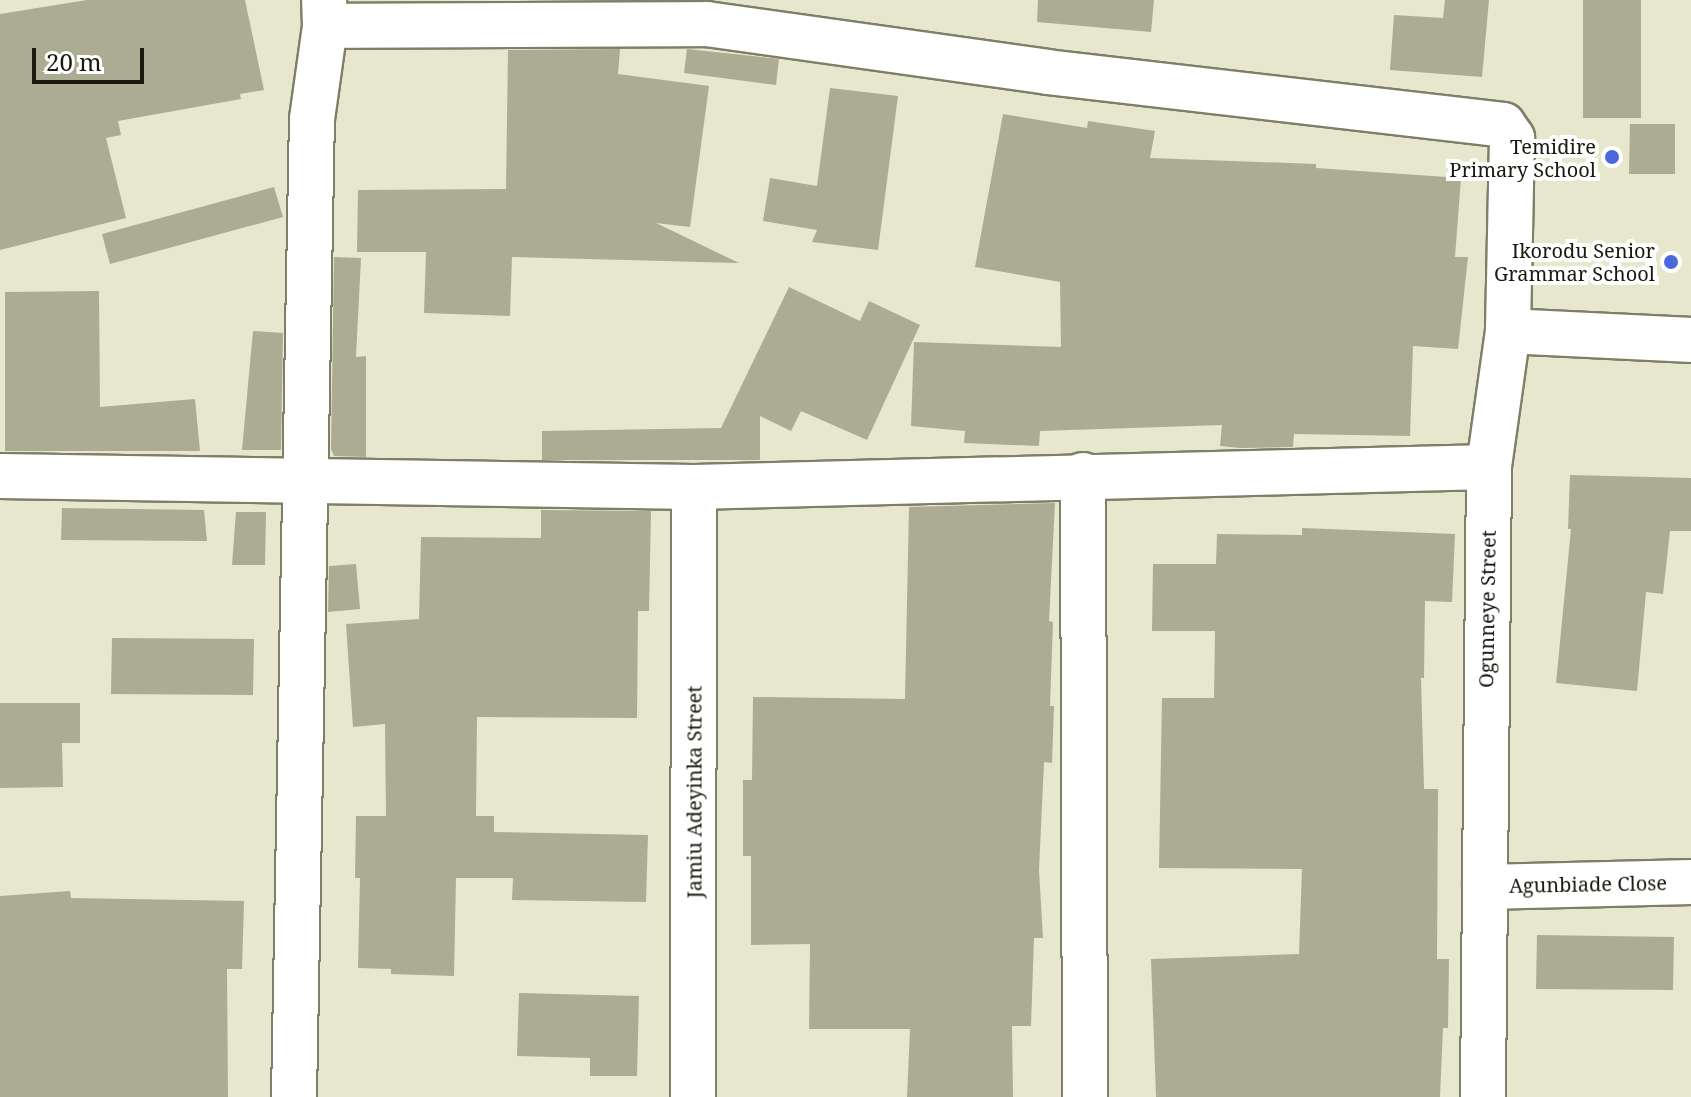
<!DOCTYPE html>
<html>
<head>
<meta charset="utf-8">
<style>
	body { margin:0 }
	#map { position:relative; width:1691px; height:1097px; overflow:hidden; background:#e6e7cc; font-family:"Noto Serif",serif }
	div>[style] { position:absolute }
	.building>* { inset:0; background:#abac92 }
	.roads { filter:drop-shadow(2px 0 #7e7f66) drop-shadow(-2px 0 #7e7f66) drop-shadow(0 2px #7e7f66) drop-shadow(0 -2px #7e7f66) }
	.minor>* { height:44px; margin:-22px; padding:0 22px; transform-origin:22px; border-radius:22px; background:#fff }
	.dots>* { width:22px; height:22px; translate:-50% -50%; box-sizing:border-box; border:4px solid #fff; border-radius:50% }
	span { translate:-50% -50%; white-space:nowrap; text-align:center; line-height:1.15; -webkit-text-stroke:8px #fff; paint-order:stroke }
	.poi-label { font-size:20px; color:#18190f }
	.right { translate:-100% -50%; text-align:right }
	.street-label { font-size:20px; color:#18190f }
	.scale { position:absolute; left:32px; top:48px; width:112px; height:36px; box-sizing:border-box; border:4px solid #18190f; border-top:0; padding-left:10px; font-size:24px; line-height:28px; white-space:nowrap; color:#18190f; -webkit-text-stroke:6px #fff; paint-order:stroke }
</style>
</head>
<body>
<div id="map">
	<div class="building">
		<div style="clip-path:polygon(87px 0,245px 0,264px 90px,240px 94px,241px 99px,118px 121px,121px 135px,106px 138px,126px 218px,0 250px,0 14px)"></div>
		<div style="clip-path:polygon(1038px 0,1154px 0,1151px 32px,1037px 22px)"></div>
		<div style="clip-path:polygon(1445px 0,1489px 0,1482px 77px,1390px 70px,1394px 15px,1443px 18px)"></div>
		<div style="clip-path:polygon(1583px 0,1641px 0,1641px 118px,1583px 118px)"></div>
		<div style="clip-path:polygon(620px 49px,618px 74px,709px 86px,690px 227px,656px 223px,739px 263px,512px 257px,510px 316px,424px 313px,426px 252px,357px 252px,358px 190px,506px 189px,508px 50px)"></div>
		<div style="clip-path:polygon(687px 49px,779px 59px,776px 85px,684px 73px)"></div>
		<div style="clip-path:polygon(830px 88px,898px 96px,878px 250px,812px 242px,817px 230px,763px 221px,770px 178px,817px 186px)"></div>
		<div style="clip-path:polygon(1003px 114px,1087px 128px,1088px 121px,1155px 131px,1150px 158px,1316px 164px,1316px 168px,1461px 178px,1455px 257px,1468px 257px,1458px 349px,1413px 346px,1410px 436px,1294px 434px,1293px 447px,1240px 448px,1220px 446px,1222px 425px,1040px 431px,1039px 446px,964px 443px,965px 431px,911px 426px,914px 342px,1061px 347px,1060px 282px,975px 267px)"></div>
		<div style="clip-path:polygon(1630px 124px,1675px 124px,1675px 174px,1629px 174px)"></div>
		<div style="clip-path:polygon(274px 187px,283px 217px,110px 264px,102px 234px)"></div>
		<div style="clip-path:polygon(334px 257px,361px 258px,356px 357px,366px 356px,366px 457px,334px 456px,331px 449px)"></div>
		<div style="clip-path:polygon(789px 287px,860px 321px,869px 301px,920px 325px,867px 440px,801px 411px,791px 431px,760px 416px,760px 460px,542px 460px,542px 431px,721px 428px)"></div>
		<div style="clip-path:polygon(99px 291px,100px 407px,195px 399px,200px 451px,5px 451px,5px 292px)"></div>
		<div style="clip-path:polygon(253px 331px,283px 333px,281px 450px,242px 450px)"></div>
		<div style="clip-path:polygon(1570px 475px,1691px 478px,1691px 531px,1670px 531px,1663px 594px,1646px 592px,1637px 691px,1556px 683px,1571px 529px,1568px 529px)"></div>
		<div style="clip-path:polygon(1055px 503px,1049px 621px,1053px 622px,1050px 706px,1054px 706px,1052px 763px,1044px 762px,1039px 870px,1043px 938px,1034px 938px,1031px 1026px,1012px 1026px,1013px 1097px,907px 1097px,910px 1029px,809px 1029px,810px 944px,751px 945px,751px 856px,743px 856px,743px 780px,752px 780px,753px 697px,905px 699px,909px 507px)"></div>
		<div style="clip-path:polygon(62px 508px,204px 510px,207px 541px,61px 540px)"></div>
		<div style="clip-path:polygon(541px 510px,651px 511px,649px 611px,638px 611px,637px 718px,477px 717px,476px 816px,494px 816px,494px 832px,648px 835px,646px 902px,512px 900px,513px 878px,456px 878px,454px 976px,391px 974px,391px 969px,358px 968px,360px 878px,355px 878px,356px 816px,386px 816px,385px 724px,353px 727px,346px 624px,419px 619px,421px 537px,541px 538px)"></div>
		<div style="clip-path:polygon(236px 512px,266px 512px,265px 565px,232px 565px)"></div>
		<div style="clip-path:polygon(1302px 528px,1455px 534px,1452px 602px,1425px 601px,1424px 678px,1421px 678px,1424px 789px,1438px 789px,1437px 959px,1449px 959px,1448px 1028px,1443px 1028px,1440px 1097px,1156px 1097px,1151px 959px,1299px 954px,1302px 869px,1159px 868px,1162px 698px,1214px 698px,1215px 631px,1152px 631px,1153px 564px,1216px 564px,1217px 534px,1302px 535px)"></div>
		<div style="clip-path:polygon(356px 564px,360px 609px,328px 612px,329px 566px)"></div>
		<div style="clip-path:polygon(112px 638px,254px 639px,253px 695px,111px 694px)"></div>
		<div style="clip-path:polygon(0 703px,80px 703px,80px 743px,62px 743px,63px 787px,0 788px)"></div>
		<div style="clip-path:polygon(70px 891px,71px 898px,244px 901px,242px 969px,227px 969px,228px 1097px,0 1097px,0 896px)"></div>
		<div style="clip-path:polygon(1537px 935px,1674px 937px,1673px 990px,1536px 989px)"></div>
		<div style="clip-path:polygon(519px 993px,639px 996px,637px 1076px,590px 1076px,590px 1058px,517px 1056px)"></div>
	</div>
	<div class="roads">
		<div class="minor">
			<div style="left:325px;top:26px;width:382px;rotate:-0.3deg"></div>
			<div style="left:707px;top:24px;width:343px;rotate:8deg"></div>
			<div style="left:1047px;top:72px;width:459px;rotate:6.6deg"></div>
			<div style="left:1503px;top:125px;width:16px;rotate:55deg"></div>
			<div style="left:1512px;top:138px;width:193px;rotate:91.2deg"></div>
			<div style="left:1508px;top:331px;width:137px;rotate:98deg"></div>
			<div style="left:1489px;top:467px;width:630px;rotate:90.55deg"></div>
			<div style="left:1508px;top:331px;width:183px;rotate:2.8deg"></div>
			<div style="left:1083px;top:475px;width:622px;rotate:89.82deg"></div>
			<div style="left:0;top:476px;width:694px;rotate:0.91deg"></div>
			<div style="left:694px;top:487px;width:795px;rotate:-1.44deg"></div>
			<div style="left:1485px;top:887px;width:206px;rotate:-1.4deg"></div>
			<div style="left:294px;top:1097px;width:978px;rotate:-88.95deg"></div>
			<div style="left:312px;top:119px;width:94px;rotate:-82deg"></div>
			<div style="left:325px;top:26px;width:26px;rotate:-92deg"></div>
			<div style="left:693px;top:1097px;width:610px;rotate:-89.91deg"></div>
		</div>
	</div>
	<div class="dots">
		<div style="left:1612px;top:157px;background:#4b69dd"></div>
		<div style="left:1671px;top:262px;background:#4b69dd"></div>
	</div>
	<div class="poi-label">
		<span class="right" style="left:1596px;top:158px">Temidire<br>Primary School</span>
		<span class="right" style="left:1655px;top:262px">Ikorodu Senior<br>Grammar School</span>
	</div>
	<div class="street-label">
		<span style="left:1487px;top:609px;rotate:-89deg">Ogunneye Street</span>
		<span style="left:694px;top:792px;rotate:-90deg">Jamiu Adeyinka Street</span>
		<span style="left:1588px;top:884px;rotate:-1deg">Agunbiade Close</span>
	</div>
	<div class="scale">20 m</div>
</div>
</body>
</html>
